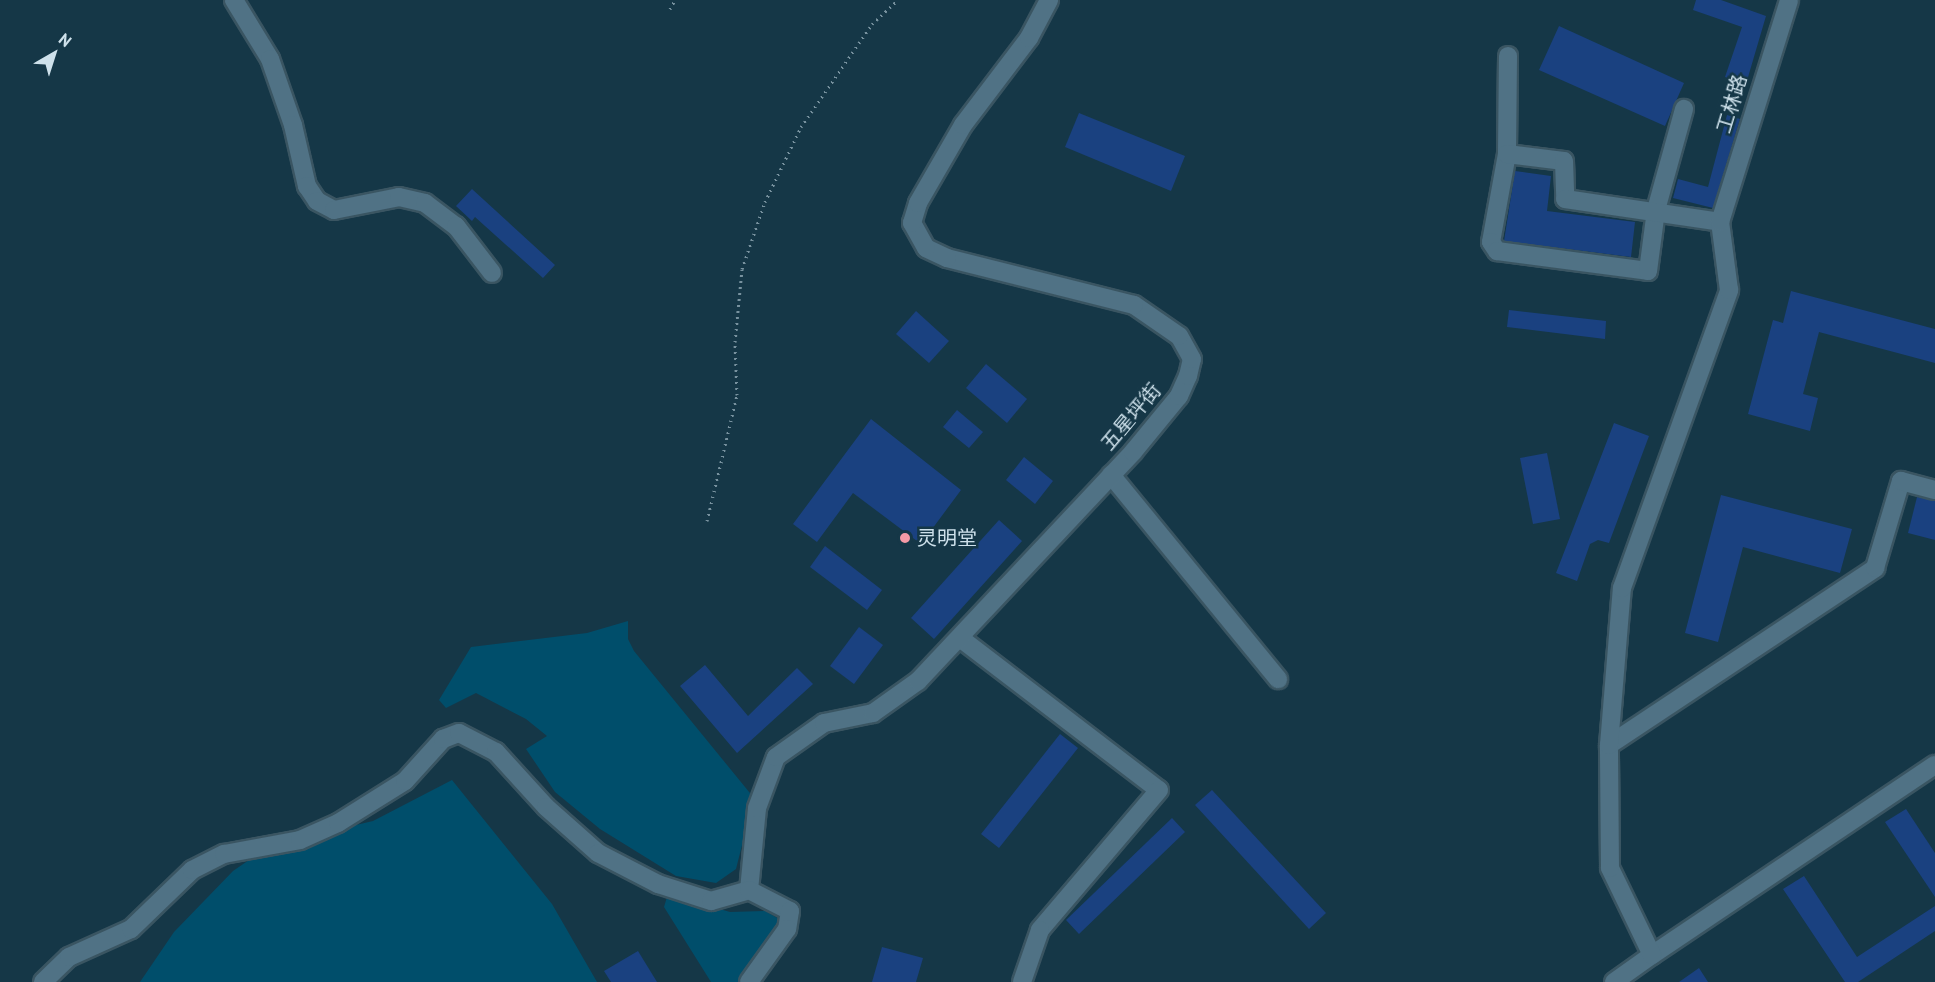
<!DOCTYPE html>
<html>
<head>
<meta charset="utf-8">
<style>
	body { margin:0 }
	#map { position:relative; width:1935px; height:982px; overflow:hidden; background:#153747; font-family:"PT Sans","Noto Sans SC",sans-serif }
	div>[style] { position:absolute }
	.green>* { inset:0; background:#004e6b }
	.building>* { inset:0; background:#1a4180 }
	.path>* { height:3px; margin-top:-1.5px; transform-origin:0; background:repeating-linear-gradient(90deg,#78929f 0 1.5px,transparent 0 6px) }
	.roads { filter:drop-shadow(2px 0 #3a5562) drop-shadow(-2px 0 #3a5562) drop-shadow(0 2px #3a5562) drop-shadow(0 -2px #3a5562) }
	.minor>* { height:18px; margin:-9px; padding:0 9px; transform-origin:9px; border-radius:9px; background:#507285 }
	.dots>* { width:16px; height:16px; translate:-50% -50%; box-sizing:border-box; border:3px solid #153747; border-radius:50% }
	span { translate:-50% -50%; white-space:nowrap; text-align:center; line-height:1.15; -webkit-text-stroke:5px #153747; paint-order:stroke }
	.street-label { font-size:20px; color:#cee1eb }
	.poi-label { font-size:20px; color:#cee1eb }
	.left { translate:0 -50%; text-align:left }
	.north { position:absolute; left:24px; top:24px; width:60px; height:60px; -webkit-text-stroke:4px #153747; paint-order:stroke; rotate:39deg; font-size:16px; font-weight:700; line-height:24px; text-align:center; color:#cee1eb }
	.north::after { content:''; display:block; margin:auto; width:21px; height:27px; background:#cee1eb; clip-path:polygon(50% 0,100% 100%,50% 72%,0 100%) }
</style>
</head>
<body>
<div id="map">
	<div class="green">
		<div style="clip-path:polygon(628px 621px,628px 639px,634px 651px,754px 798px,736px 869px,716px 883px,676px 876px,600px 829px,555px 792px,526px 749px,547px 736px,526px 719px,476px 693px,446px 708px,439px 700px,471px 647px,587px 633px)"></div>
		<div style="clip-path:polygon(452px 780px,552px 904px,597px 982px,140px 982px,174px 932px,233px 871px,271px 845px,373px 821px)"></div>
		<div style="clip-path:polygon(675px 896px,730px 912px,765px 911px,781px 920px,741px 982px,711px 982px,664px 907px,667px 897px)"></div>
	</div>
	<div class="building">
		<div style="clip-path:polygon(1696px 0,1721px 0,1766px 16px,1746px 84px,1725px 77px,1742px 27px,1693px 10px)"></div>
		<div style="clip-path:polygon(1559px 26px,1684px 83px,1665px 126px,1539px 70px)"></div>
		<div style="clip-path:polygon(1079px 113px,1185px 156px,1171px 191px,1065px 147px)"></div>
		<div style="clip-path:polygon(1727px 115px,1740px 119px,1713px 208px,1673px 198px,1678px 179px,1708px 187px)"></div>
		<div style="clip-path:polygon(1515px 171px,1551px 176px,1547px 211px,1635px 222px,1631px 257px,1504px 241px)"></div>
		<div style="clip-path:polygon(472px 189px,555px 265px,543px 278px,475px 217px,472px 221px,456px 206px)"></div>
		<div style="clip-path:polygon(1791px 291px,1935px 329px,1935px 363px,1819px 332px,1803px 394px,1818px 398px,1810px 431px,1748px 414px,1773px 320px,1783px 323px)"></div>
		<div style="clip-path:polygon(1509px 310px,1606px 321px,1605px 339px,1507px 327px)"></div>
		<div style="clip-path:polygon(916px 311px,949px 341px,929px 363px,896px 334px)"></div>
		<div style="clip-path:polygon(986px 364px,1027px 399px,1007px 423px,966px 388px)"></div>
		<div style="clip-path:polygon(957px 410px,983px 432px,969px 448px,943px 427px)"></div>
		<div style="clip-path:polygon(871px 419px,961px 490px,921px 544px,853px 493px,817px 542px,793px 524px)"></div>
		<div style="clip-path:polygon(1614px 423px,1649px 436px,1609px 543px,1598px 540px,1590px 544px,1577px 581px,1556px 573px)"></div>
		<div style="clip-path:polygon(1547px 453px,1560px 519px,1533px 524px,1520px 458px)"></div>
		<div style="clip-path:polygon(1024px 457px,1053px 481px,1035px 504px,1006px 480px)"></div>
		<div style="clip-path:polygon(1721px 495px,1852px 529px,1840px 573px,1743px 547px,1718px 642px,1685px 633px)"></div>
		<div style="clip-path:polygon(1917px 497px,1935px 501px,1935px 540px,1908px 533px)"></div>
		<div style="clip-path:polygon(999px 520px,1022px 541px,934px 639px,911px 618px)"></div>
		<div style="clip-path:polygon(825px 546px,882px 590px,867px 610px,810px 567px)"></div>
		<div style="clip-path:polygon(859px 627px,883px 645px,854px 684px,830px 666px)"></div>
		<div style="clip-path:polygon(705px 665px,748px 716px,797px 668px,813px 684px,737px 753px,680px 686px)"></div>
		<div style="clip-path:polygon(1060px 734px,1078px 748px,999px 848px,981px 834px)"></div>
		<div style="clip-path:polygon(1212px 790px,1326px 913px,1309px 929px,1195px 805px)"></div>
		<div style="clip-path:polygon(1906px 809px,1935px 853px,1935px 897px,1885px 822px)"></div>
		<div style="clip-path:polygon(1172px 818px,1185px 832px,1079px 934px,1066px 920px)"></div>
		<div style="clip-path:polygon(1804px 876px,1857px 957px,1935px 906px,1935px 931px,1858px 982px,1845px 982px,1783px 889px)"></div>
		<div style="clip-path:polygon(882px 947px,923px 958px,916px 982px,872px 982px)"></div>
		<div style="clip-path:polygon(638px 951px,657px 982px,611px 982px,604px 971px)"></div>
		<div style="clip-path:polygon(1699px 968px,1708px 982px,1679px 982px)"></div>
	</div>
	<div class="path">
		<div style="left:670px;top:9px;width:10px;rotate:-61deg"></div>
		<div style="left:707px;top:521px;width:130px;rotate:-76.6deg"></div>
		<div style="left:737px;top:395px;width:53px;rotate:-92.2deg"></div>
		<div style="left:735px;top:342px;width:73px;rotate:-84.5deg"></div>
		<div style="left:742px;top:269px;width:71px;rotate:-71.1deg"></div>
		<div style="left:765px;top:202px;width:83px;rotate:-64.4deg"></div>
		<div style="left:801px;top:127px;width:125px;rotate:-55.4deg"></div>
		<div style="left:872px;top:24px;width:35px;rotate:-43deg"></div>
	</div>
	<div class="roads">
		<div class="minor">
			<div style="left:234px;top:0;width:69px;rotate:58.6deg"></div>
			<div style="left:270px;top:59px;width:70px;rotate:70.8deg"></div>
			<div style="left:293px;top:125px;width:63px;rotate:77.1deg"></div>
			<div style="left:307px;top:186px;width:18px;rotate:56deg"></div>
			<div style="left:317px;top:201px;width:19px;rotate:28deg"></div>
			<div style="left:334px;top:210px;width:66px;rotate:-11.3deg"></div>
			<div style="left:399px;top:197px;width:27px;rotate:13deg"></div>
			<div style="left:425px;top:203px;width:39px;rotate:37deg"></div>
			<div style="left:456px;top:226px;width:59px;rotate:52.5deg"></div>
			<div style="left:1508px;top:56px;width:98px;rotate:90.6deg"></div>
			<div style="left:1507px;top:154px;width:89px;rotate:100.3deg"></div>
			<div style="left:1491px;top:242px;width:11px;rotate:56deg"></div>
			<div style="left:1497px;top:251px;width:152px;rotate:7.5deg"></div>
			<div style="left:1648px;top:271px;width:62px;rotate:-82.5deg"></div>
			<div style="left:1656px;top:210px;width:105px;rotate:-74.5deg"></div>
			<div style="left:1507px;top:154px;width:57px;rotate:7deg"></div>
			<div style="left:1564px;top:161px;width:38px;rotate:88deg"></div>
			<div style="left:1565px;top:199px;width:157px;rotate:8.4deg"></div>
			<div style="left:1111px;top:475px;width:264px;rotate:50.7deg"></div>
			<div style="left:960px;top:638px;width:250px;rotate:37.4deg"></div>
			<div style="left:1159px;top:790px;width:184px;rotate:130.4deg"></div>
			<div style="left:1040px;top:930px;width:55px;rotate:109.1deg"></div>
			<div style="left:1609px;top:745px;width:320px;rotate:-33.6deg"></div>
			<div style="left:1875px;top:568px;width:91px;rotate:-73.4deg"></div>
			<div style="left:1901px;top:481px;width:35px;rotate:15deg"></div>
			<div style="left:749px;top:890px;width:82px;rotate:-84.4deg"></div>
			<div style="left:757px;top:808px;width:54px;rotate:-69.6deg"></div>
			<div style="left:776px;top:757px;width:59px;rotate:-35.3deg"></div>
			<div style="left:824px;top:723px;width:50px;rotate:-11.5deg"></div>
			<div style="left:873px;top:713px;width:55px;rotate:-35.4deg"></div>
			<div style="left:918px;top:681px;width:314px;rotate:-46.8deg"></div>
			<div style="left:1133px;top:452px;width:72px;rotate:-50.6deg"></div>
			<div style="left:1179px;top:396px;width:22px;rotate:-66deg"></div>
			<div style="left:1188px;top:376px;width:17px;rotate:-77deg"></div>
			<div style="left:1192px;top:359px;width:26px;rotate:-119deg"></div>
			<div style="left:1179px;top:336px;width:55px;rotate:-145.4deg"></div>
			<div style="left:1134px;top:305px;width:193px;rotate:-165.9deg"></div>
			<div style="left:947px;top:258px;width:23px;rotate:-155deg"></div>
			<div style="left:926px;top:248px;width:29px;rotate:-119deg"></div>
			<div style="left:912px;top:223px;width:21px;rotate:-73deg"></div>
			<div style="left:918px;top:203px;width:90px;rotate:-60deg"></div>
			<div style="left:963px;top:125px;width:109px;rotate:-52.8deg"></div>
			<div style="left:1029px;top:38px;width:43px;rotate:-62.2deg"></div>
			<div style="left:1652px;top:955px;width:341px;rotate:-33.9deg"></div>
			<div style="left:43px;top:982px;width:36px;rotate:-44deg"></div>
			<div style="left:69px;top:957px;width:68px;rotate:-24.3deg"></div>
			<div style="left:131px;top:929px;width:85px;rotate:-44deg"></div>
			<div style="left:192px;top:870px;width:36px;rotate:-27deg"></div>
			<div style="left:224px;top:854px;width:77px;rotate:-10.4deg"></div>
			<div style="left:300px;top:840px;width:42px;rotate:-24.1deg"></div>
			<div style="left:338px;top:823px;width:79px;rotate:-32.1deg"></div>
			<div style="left:405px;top:781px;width:57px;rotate:-47.9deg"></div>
			<div style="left:443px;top:739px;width:17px;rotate:-21deg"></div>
			<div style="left:459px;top:733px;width:42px;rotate:27.2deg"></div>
			<div style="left:496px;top:752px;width:74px;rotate:47.7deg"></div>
			<div style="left:546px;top:807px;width:69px;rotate:41.5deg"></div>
			<div style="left:598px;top:853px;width:68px;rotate:27.3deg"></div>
			<div style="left:658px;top:884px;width:56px;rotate:17.8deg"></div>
			<div style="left:711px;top:901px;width:40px;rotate:-16deg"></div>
			<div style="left:749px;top:890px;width:46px;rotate:27.1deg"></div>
			<div style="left:790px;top:911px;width:18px;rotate:99deg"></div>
			<div style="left:787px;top:929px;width:65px;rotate:125.6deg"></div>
			<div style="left:1614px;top:982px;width:47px;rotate:-35.4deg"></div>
			<div style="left:1652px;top:955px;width:97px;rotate:-115.8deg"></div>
			<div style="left:1610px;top:868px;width:123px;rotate:-90.5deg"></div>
			<div style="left:1609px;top:745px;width:158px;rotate:-85.3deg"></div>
			<div style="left:1622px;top:588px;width:317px;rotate:-70.2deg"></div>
			<div style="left:1729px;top:290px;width:69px;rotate:-97.5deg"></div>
			<div style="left:1720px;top:222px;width:232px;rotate:-72.7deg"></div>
		</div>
	</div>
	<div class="dots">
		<div style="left:905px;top:538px;background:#f49aa6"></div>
	</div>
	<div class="street-label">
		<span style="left:1732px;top:104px;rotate:-73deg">工林路</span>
		<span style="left:1131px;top:417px;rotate:-50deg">五星坪街</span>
	</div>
	<div class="poi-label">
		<span class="left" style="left:917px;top:538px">灵明堂</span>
	</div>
	<div class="north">N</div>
</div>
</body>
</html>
